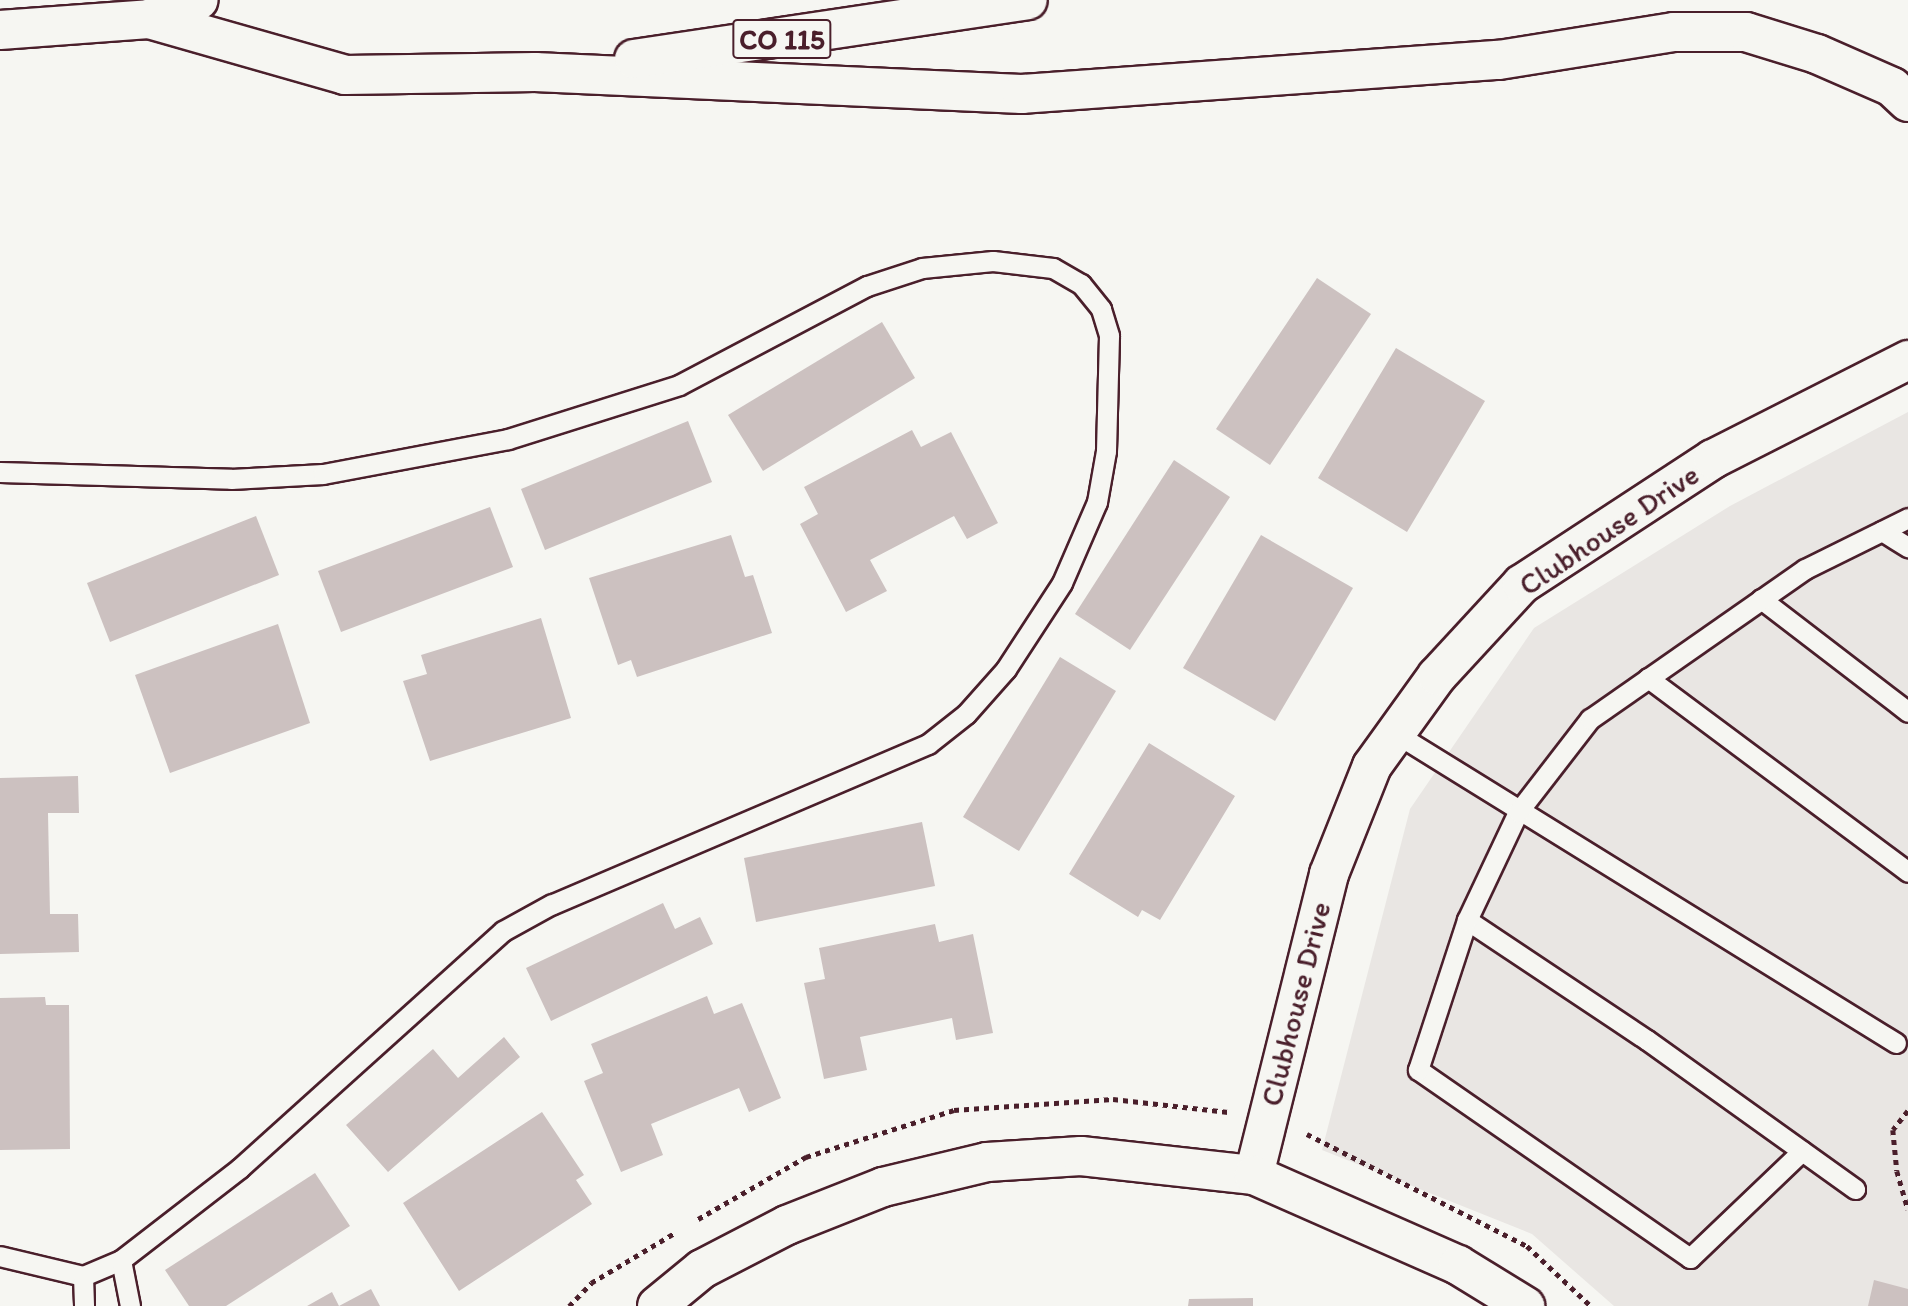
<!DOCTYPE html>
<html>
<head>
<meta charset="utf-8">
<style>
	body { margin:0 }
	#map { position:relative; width:1908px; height:1306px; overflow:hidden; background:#f6f6f2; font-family:Itim,sans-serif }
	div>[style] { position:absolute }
	.built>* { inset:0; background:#e9e6e3 }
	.building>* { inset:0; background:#ccc1c0 }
	.path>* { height:4.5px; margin-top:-2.25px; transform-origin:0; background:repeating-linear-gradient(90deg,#4a1f2b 0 5px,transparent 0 10px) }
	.roads { filter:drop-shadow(2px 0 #4a1f2b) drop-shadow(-2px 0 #4a1f2b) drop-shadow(0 2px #4a1f2b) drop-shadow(0 -2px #4a1f2b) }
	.service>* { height:19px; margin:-9.5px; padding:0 9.5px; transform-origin:9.5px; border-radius:9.5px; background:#f6f6f2 }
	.minor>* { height:38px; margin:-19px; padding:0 19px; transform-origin:19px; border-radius:19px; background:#f6f6f2 }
	.tertiary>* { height:38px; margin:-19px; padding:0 19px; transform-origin:19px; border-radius:19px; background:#f6f6f2 }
	.trunk>* { height:38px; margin:-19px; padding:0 19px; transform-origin:19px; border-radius:19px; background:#f6f6f2 }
	span { translate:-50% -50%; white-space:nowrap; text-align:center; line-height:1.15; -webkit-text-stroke:5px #f6f6f2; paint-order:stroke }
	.shield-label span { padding:2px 5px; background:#f6f6f2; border:2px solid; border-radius:5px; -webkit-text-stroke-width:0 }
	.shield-label { font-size:28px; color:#4a1f2b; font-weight:700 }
	.street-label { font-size:30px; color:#4a1f2b }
</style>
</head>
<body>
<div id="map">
	<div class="built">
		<div style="clip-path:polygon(1908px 412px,1908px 1306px,1614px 1306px,1532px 1234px,1322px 1150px,1410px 809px,1534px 628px,1730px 506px)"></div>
	</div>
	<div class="building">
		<div style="clip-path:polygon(1317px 278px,1371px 314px,1270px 465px,1216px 429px)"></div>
		<div style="clip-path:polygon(882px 322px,915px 378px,763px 471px,728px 415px)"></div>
		<div style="clip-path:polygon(1396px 348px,1485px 401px,1407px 532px,1318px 478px)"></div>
		<div style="clip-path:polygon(688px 421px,712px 482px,545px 550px,521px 489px)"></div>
		<div style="clip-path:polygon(912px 430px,921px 447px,951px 432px,998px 523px,967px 539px,954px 516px,870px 560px,887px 591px,846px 612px,800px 524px,818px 514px,804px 487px)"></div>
		<div style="clip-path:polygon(1174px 460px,1230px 497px,1130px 650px,1075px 614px)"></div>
		<div style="clip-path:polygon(490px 507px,513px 567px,341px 632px,318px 571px)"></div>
		<div style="clip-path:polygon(256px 516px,279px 575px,110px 642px,87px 583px)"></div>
		<div style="clip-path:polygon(731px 535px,745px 577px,753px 575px,772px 633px,637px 677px,631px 660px,618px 665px,589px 578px)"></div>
		<div style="clip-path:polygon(1261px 535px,1353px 588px,1275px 721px,1183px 668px)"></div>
		<div style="clip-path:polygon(541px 618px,571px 718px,430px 761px,403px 681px,427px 674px,421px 655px)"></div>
		<div style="clip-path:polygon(278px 624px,310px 723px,170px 773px,135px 675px)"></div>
		<div style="clip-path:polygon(1060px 657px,1116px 691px,1019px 851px,963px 817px)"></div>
		<div style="clip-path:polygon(1149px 743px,1235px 796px,1160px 920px,1142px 910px,1138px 917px,1069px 874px)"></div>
		<div style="clip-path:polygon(78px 776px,79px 813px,48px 813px,50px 914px,78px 914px,79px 952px,0 954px,0 778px)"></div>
		<div style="clip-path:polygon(922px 822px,935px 886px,756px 922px,744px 858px)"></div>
		<div style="clip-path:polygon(663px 903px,675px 929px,700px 917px,713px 944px,551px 1021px,526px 968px)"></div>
		<div style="clip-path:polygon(935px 924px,939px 942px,973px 934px,993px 1033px,956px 1040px,952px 1018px,860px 1037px,867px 1070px,824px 1079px,804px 983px,825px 979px,819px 948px)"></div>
		<div style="clip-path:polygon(707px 996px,714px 1014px,742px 1003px,781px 1098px,749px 1112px,739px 1088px,651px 1124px,663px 1155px,621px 1172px,584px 1081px,603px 1073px,591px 1044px)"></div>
		<div style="clip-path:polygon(45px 997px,46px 1005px,69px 1005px,70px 1149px,0 1150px,0 998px)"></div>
		<div style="clip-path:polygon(504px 1037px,520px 1057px,388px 1172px,346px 1125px,433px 1049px,458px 1078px)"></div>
		<div style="clip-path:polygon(542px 1112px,584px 1175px,576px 1180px,592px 1204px,459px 1291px,403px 1203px)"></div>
		<div style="clip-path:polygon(315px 1173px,350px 1226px,226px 1306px,189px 1306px,165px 1270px)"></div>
		<div style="clip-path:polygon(1874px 1280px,1908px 1289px,1908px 1306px,1868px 1306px)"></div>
		<div style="clip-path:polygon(371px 1289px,380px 1306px,307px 1306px,332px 1292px,339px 1306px)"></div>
		<div style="clip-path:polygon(1253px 1298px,1253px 1306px,1188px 1306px,1189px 1299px)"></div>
	</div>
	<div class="path">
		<div style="left:1908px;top:1111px;width:24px;rotate:128deg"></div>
		<div style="left:1893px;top:1130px;width:41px;rotate:84.4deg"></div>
		<div style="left:1897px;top:1171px;width:40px;rotate:74deg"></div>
		<div style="left:1307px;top:1134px;width:247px;rotate:27deg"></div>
		<div style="left:1527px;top:1246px;width:88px;rotate:43.2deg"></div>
		<div style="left:698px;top:1219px;width:125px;rotate:-29.9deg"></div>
		<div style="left:806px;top:1157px;width:155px;rotate:-17.6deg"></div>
		<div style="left:954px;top:1110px;width:159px;rotate:-4deg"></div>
		<div style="left:1113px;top:1099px;width:116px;rotate:6.4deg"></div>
		<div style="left:569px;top:1306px;width:32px;rotate:-46deg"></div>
		<div style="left:591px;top:1283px;width:96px;rotate:-30.9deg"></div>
	</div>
	<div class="roads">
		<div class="service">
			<div style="left:0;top:472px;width:231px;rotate:1.7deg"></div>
			<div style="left:231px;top:479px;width:92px;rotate:-3.1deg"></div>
			<div style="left:323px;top:474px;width:188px;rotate:-10.7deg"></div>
			<div style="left:508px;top:439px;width:179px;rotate:-17.5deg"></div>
			<div style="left:679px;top:385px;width:212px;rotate:-27.8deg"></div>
			<div style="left:867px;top:286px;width:58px;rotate:-18.1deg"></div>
			<div style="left:922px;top:268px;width:71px;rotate:-5.6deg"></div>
			<div style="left:993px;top:261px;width:60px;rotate:6.7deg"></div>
			<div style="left:1053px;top:268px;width:32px;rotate:30deg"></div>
			<div style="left:1081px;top:284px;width:32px;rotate:51deg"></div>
			<div style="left:1101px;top:309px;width:28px;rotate:73deg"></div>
			<div style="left:1109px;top:336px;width:115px;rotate:91.5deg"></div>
			<div style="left:1106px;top:451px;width:52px;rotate:100deg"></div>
			<div style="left:1097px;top:502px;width:88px;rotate:113.4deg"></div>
			<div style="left:1062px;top:583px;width:103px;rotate:123.1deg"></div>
			<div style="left:1006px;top:669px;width:60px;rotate:131.6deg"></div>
			<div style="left:966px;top:714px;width:48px;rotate:141.7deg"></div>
			<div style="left:928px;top:744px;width:409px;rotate:156.9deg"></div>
			<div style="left:552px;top:904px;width:56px;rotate:151.1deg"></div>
			<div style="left:503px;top:931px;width:354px;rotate:138deg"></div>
			<div style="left:240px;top:1168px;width:150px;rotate:142.3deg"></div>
			<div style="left:121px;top:1260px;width:41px;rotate:157.2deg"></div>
			<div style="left:83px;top:1276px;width:85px;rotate:-166.5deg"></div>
			<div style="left:1882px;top:531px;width:31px;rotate:32deg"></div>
			<div style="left:1761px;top:599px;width:185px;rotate:37.5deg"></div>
			<div style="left:1648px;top:678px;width:324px;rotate:36.7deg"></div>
			<div style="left:1395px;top:733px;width:589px;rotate:31.75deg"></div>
			<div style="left:1467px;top:920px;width:216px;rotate:33.7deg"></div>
			<div style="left:1647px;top:1040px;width:256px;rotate:35.6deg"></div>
			<div style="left:1802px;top:1151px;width:155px;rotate:136.3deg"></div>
			<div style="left:1690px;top:1258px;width:331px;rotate:-145.3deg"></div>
			<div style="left:1418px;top:1070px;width:158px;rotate:-71.9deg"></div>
			<div style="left:1467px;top:920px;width:119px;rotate:-64.7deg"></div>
			<div style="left:1518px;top:812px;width:118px;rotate:-52.3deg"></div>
			<div style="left:1590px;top:719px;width:262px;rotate:-34.9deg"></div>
			<div style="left:1805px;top:569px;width:115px;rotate:-26.3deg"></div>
			<div style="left:121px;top:1260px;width:47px;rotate:78.9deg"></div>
			<div style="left:83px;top:1276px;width:30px;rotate:88deg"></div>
		</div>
		<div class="minor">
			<div style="left:1254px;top:1175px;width:310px;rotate:-76deg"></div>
			<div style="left:1329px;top:874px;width:116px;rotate:-68.3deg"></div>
			<div style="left:1372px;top:766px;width:111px;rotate:-54.2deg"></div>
			<div style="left:1437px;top:676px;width:125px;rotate:-47.3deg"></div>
			<div style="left:1522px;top:584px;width:228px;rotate:-33.2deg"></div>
			<div style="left:1713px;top:459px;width:219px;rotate:-26.9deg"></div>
		</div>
		<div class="tertiary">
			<div style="left:657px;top:1306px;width:58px;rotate:-39.4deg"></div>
			<div style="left:702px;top:1269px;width:96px;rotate:-27.4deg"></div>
			<div style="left:787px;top:1225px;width:103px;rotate:-21.6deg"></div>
			<div style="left:883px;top:1187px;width:107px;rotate:-13.5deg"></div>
			<div style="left:987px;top:1162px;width:94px;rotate:-3.7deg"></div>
			<div style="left:1081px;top:1156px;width:174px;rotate:6.3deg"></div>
			<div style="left:1254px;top:1175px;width:223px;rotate:23.8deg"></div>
			<div style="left:1458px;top:1265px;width:79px;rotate:31.5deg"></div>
		</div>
		<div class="trunk">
			<div style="left:149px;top:19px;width:204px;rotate:15.9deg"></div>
			<div style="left:345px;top:75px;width:190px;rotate:-0.9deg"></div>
			<div style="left:535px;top:72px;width:487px;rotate:2.6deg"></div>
			<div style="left:1022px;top:94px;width:478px;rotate:-4.1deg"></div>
			<div style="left:1499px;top:60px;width:177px;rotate:-9.1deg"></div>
			<div style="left:1674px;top:32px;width:72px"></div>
			<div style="left:1746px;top:32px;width:74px;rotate:17.2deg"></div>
			<div style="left:1817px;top:54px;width:82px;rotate:23.7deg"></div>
			<div style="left:1892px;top:87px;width:22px;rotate:43deg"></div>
			<div style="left:0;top:30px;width:149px;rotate:-4.2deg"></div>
			<div style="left:149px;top:19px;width:53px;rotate:-20.8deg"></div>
			<div style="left:634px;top:59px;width:398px;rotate:-8.5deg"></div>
		</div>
	</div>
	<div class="shield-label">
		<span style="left:782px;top:39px">CO 115</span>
	</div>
	<div class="street-label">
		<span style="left:1609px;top:530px;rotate:-34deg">Clubhouse Drive</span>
		<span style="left:1296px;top:1004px;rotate:-76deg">Clubhouse Drive</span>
	</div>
</div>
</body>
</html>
